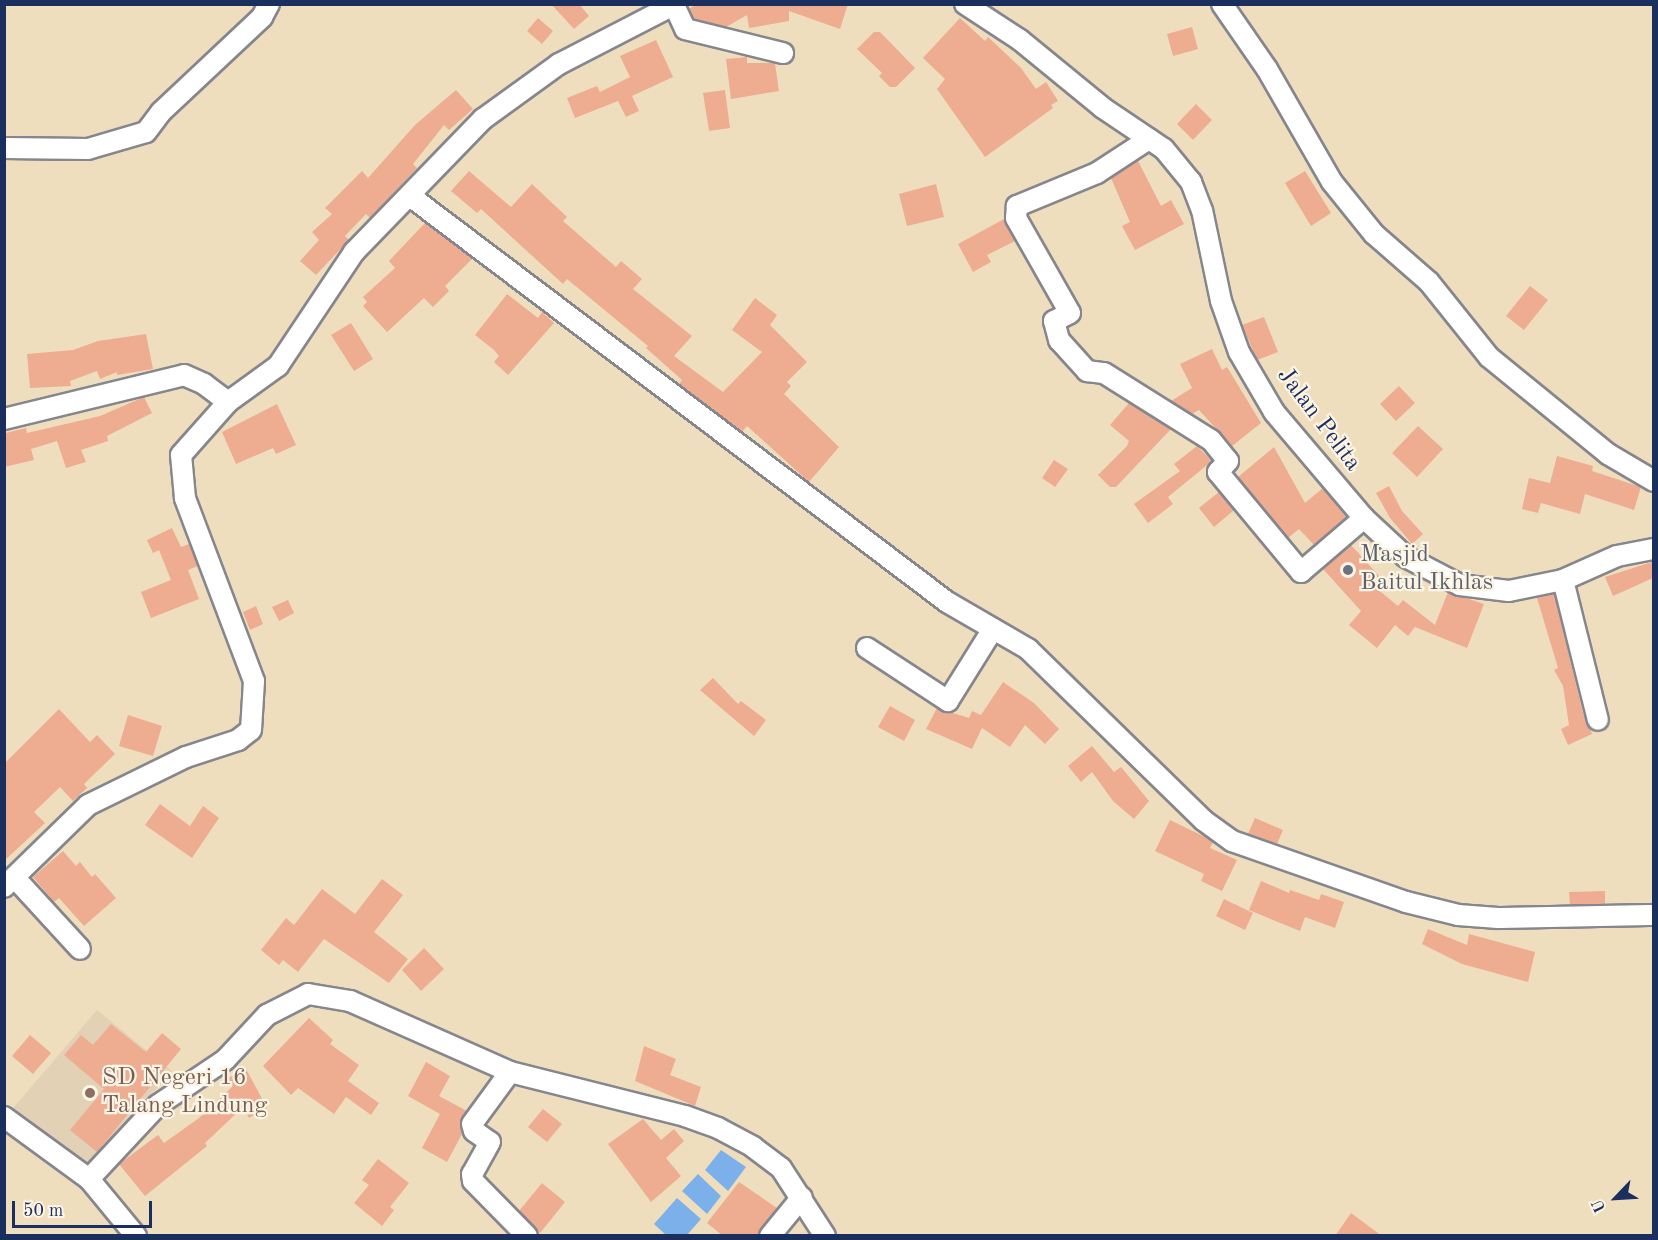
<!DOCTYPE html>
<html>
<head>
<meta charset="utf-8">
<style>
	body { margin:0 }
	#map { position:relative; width:1658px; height:1240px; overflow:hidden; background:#efdebd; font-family:"Old Standard TT",serif }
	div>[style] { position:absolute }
	.built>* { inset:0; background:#e3d1b6 }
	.water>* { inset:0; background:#7cb0ea }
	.building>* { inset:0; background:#eeac90 }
	.roads { filter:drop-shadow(2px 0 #85868e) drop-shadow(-2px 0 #85868e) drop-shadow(0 2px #85868e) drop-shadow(0 -2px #85868e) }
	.minor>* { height:20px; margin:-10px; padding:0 10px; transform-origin:10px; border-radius:10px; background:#fff }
	.dots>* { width:16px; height:16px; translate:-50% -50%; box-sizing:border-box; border:3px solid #fcf5e5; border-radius:50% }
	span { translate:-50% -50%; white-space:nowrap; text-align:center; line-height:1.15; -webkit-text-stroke:4.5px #fcf5e5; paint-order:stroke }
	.street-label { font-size:24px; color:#1b2f5e }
	.worship-label { font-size:24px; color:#5b616d }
	.left { translate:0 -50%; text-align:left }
	.education-label { font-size:24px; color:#785e54 }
	.frame { position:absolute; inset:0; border:6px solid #1b2f5e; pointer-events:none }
	.north { position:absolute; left:1586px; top:1168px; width:60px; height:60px; -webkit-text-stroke:4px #fcf5e5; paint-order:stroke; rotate:245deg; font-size:16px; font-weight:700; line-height:24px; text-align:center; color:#1b2f5e }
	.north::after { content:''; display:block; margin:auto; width:21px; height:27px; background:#1b2f5e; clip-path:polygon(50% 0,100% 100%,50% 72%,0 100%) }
	.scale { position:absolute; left:12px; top:1201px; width:140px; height:27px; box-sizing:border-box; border:3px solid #1b2f5e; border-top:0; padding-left:8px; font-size:18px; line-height:21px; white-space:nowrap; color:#1b2f5e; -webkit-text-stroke:4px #fcf5e5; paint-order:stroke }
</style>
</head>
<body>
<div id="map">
	<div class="built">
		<div style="clip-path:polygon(97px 1010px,172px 1071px,86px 1168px,8px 1114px)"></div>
	</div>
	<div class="water">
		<div style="clip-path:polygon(721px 1150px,746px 1167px,728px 1191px,705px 1170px)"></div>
		<div style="clip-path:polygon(698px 1174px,721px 1196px,707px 1214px,682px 1191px)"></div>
		<div style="clip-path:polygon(677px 1198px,701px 1219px,687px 1235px,666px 1235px,654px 1224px)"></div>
	</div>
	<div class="building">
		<div style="clip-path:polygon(551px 4px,579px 4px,589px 16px,574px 29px)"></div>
		<div style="clip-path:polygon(697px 4px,848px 4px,840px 29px,789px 11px,789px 21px,749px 28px,747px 15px,726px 27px,693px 19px,689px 9px)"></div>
		<div style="clip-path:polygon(538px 18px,553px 31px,542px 44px,527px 31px)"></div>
		<div style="clip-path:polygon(960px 18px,985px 41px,988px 37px,1021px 68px,1036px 89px,1046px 82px,1058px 101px,1051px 105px,1053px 108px,985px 157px,937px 89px,945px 79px,923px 58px)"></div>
		<div style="clip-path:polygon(1192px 27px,1198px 49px,1173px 56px,1167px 34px)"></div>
		<div style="clip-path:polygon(874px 32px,880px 32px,915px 68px,896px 87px,890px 87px,879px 76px,882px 73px,857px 49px)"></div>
		<div style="clip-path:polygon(656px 40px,673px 77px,632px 96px,639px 111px,626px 117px,618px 101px,575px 118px,567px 98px,597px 86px,600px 92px,630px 77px,620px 56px)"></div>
		<div style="clip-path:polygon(747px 57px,747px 63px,775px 63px,779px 91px,731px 99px,726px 59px)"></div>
		<div style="clip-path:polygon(456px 90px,473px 109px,449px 130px,444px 125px,413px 164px,417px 168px,370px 218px,366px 214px,345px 236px,349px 240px,316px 275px,300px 261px,319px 240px,312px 232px,332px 214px,325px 208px,362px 171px,368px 178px,415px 125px)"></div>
		<div style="clip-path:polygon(725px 90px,730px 128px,709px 131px,703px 93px)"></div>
		<div style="clip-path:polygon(1196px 104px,1212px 120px,1193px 140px,1177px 124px)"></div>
		<div style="clip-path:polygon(1138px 161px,1161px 206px,1171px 200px,1184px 224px,1135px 250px,1122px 226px,1130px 222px,1111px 178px)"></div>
		<div style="clip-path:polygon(469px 171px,511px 207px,532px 184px,567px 217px,563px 221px,616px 267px,621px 261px,642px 279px,633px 289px,692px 336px,674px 356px,723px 392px,762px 352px,732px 330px,755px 298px,777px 315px,770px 325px,807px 362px,787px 382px,791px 386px,784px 394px,839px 447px,809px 482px,747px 426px,742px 432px,679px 384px,682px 380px,646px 348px,648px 346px,567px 279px,563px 284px,481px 209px,477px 213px,451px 191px)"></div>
		<div style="clip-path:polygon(1305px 171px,1331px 213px,1311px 226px,1285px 183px)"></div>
		<div style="clip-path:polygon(936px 184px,944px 217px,907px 226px,899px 194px)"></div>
		<div style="clip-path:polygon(1004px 219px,1015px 241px,987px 255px,991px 262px,973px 272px,958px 244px)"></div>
		<div style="clip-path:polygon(425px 223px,473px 258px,445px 286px,449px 291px,433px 307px,424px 298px,387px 332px,363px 306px,367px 302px,363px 297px,395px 268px,389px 261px)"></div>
		<div style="clip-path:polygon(1530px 286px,1548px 300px,1524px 330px,1506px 316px)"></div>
		<div style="clip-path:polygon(507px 294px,538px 318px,542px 312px,554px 323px,508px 375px,494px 362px,499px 356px,494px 350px,475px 335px)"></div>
		<div style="clip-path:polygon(1264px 317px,1278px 352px,1257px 360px,1242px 325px)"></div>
		<div style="clip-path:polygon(351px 323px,373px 359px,354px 371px,331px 335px)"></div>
		<div style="clip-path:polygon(146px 334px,153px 369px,117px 375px,117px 372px,100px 379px,97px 371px,70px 381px,71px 386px,30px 388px,27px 354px,73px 350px,98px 341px)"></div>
		<div style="clip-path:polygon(1212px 349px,1222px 370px,1227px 367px,1261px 423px,1232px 446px,1199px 410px,1192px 414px,1171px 401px,1192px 388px,1180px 364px)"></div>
		<div style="clip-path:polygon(1399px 386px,1415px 403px,1396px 421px,1380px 404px)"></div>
		<div style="clip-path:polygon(144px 397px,152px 413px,107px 436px,108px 441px,81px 450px,86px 462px,66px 468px,57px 441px,31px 449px,34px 460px,4px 467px,6px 433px,26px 428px,27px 433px,100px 416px)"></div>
		<div style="clip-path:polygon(1129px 403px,1171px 429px,1116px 487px,1110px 487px,1098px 475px,1127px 446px,1129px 441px,1110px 425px)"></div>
		<div style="clip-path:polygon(277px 404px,296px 445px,276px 454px,273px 448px,236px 464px,222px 432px)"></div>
		<div style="clip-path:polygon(1418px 426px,1443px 449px,1417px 477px,1392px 453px)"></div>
		<div style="clip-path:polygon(1197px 446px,1212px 461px,1168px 497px,1173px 504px,1148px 523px,1134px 504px,1180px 471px,1174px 464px)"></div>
		<div style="clip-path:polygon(1274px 447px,1305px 503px,1323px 488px,1346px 517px,1314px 545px,1299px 529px,1288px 538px,1238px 477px)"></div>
		<div style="clip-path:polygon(1557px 456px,1593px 466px,1592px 471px,1641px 487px,1634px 510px,1585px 494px,1580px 514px,1541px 503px,1538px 513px,1522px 509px,1529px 478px,1550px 483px)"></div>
		<div style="clip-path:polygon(1054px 460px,1068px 469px,1055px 487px,1042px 478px)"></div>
		<div style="clip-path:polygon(1389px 486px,1402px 511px,1423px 534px,1412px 544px,1390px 518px,1376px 493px)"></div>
		<div style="clip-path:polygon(1219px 492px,1234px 510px,1214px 527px,1199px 508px)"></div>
		<div style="clip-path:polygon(172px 528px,181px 547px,189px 544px,198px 566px,188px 570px,199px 599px,151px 618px,141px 592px,171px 580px,159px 550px,153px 553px,147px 540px)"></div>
		<div style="clip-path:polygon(1351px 545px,1379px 576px,1371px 584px,1398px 606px,1403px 600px,1435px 625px,1448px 592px,1484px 604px,1467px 648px,1415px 627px,1408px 636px,1395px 625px,1377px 648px,1349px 625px,1361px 611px,1323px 569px)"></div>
		<div style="clip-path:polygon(1652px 562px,1653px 578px,1613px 596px,1605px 577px)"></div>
		<div style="clip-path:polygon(1554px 594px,1583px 713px,1592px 734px,1568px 745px,1561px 729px,1569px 725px,1563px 686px,1554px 670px,1558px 668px,1537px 598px)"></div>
		<div style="clip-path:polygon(288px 600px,294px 613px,279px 621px,272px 607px)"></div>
		<div style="clip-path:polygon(256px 606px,263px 624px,250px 630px,243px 612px)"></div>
		<div style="clip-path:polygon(713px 678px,738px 704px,741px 701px,766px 720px,754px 736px,700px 690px)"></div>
		<div style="clip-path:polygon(1003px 682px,1034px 703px,1059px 729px,1045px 744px,1025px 725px,1010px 747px,982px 728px,972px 749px,926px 729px,937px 708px,969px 718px,972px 711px,981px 715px)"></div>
		<div style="clip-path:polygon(890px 706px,915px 720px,904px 741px,878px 727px)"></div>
		<div style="clip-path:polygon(59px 709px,90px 742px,97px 735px,115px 754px,84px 784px,87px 788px,73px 801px,60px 787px,34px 812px,45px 823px,4px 861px,4px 764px)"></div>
		<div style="clip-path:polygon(128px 715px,162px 726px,153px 756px,119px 746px)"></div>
		<div style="clip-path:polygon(1092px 746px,1114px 772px,1121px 767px,1149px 801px,1134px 819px,1113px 801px,1092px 772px,1081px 782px,1068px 766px)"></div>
		<div style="clip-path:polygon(160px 804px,190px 826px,203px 806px,219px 818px,192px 858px,145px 825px)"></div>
		<div style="clip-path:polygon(1255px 818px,1283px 830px,1277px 844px,1248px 834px)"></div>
		<div style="clip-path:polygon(1170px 820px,1205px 837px,1213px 842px,1210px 848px,1237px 860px,1222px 891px,1201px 881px,1204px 874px,1155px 851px)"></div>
		<div style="clip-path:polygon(63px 851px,76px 866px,80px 862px,92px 877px,95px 874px,116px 898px,84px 926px,59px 898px,54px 902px,33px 877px)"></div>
		<div style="clip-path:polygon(382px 879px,403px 895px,374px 932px,408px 959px,389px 983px,324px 939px,298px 972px,283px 960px,279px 965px,261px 950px,286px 918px,294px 925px,322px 889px,355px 914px)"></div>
		<div style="clip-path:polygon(1261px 881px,1289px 893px,1290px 890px,1319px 900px,1321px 894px,1344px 902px,1335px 928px,1305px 917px,1300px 931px,1249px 910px)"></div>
		<div style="clip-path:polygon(1605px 891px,1605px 904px,1570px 905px,1569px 892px)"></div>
		<div style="clip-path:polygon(1224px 899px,1253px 913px,1245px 930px,1216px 916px)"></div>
		<div style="clip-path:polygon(1428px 929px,1467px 945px,1469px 934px,1535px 952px,1528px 982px,1462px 964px,1422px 944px)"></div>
		<div style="clip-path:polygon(424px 948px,444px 969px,421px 991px,402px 970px)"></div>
		<div style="clip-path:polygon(309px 1018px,333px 1040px,330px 1044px,359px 1065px,348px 1081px,379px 1103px,371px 1115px,346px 1097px,334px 1114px,298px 1088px,291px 1095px,263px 1066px)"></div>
		<div style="clip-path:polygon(111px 1024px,146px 1052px,162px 1033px,181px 1049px,97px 1152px,70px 1130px,104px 1089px,64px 1055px,81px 1035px,93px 1045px)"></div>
		<div style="clip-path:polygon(30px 1035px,51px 1053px,33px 1074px,12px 1056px)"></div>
		<div style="clip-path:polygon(644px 1046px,676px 1059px,670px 1075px,701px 1087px,695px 1106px,635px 1081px)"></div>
		<div style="clip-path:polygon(426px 1062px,450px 1076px,439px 1096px,467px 1111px,460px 1121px,462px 1134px,447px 1162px,422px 1148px,440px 1114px,408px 1096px)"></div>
		<div style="clip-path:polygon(246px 1069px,267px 1108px,249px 1118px,243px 1107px,205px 1143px,207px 1146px,145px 1196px,119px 1164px,158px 1135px,164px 1143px,199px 1118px,232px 1087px,228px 1078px)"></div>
		<div style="clip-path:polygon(543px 1109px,562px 1124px,547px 1142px,528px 1127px)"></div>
		<div style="clip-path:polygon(643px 1119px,661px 1140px,674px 1129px,684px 1141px,666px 1158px,681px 1176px,651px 1202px,608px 1144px)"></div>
		<div style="clip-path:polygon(378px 1159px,409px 1183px,390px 1207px,394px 1210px,382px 1226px,354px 1203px,369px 1185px,362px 1180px)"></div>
		<div style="clip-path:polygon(739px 1182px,777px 1208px,758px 1236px,723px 1236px,707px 1223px)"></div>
		<div style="clip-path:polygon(542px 1183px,565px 1202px,540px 1233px,519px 1211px)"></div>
		<div style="clip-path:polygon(1351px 1213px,1382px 1236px,1335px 1236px)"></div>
	</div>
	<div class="roads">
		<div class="minor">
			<div style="left:965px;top:4px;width:66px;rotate:33.2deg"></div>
			<div style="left:1020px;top:40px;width:107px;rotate:39.3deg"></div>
			<div style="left:1103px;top:108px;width:73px;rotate:33.9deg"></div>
			<div style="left:1164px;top:149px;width:43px;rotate:50.7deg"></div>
			<div style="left:1191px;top:182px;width:30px;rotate:69deg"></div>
			<div style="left:1202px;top:210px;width:93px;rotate:78.2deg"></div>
			<div style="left:1221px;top:301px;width:54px;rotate:70.6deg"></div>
			<div style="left:1239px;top:352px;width:69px;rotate:59.7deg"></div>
			<div style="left:1274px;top:412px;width:139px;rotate:49.7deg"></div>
			<div style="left:1364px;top:518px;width:57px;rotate:42.9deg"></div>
			<div style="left:1406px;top:557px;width:61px;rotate:27.4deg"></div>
			<div style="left:1460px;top:585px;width:49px;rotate:7deg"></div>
			<div style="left:1509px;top:591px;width:55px;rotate:-11.5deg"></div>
			<div style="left:1563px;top:580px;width:59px;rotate:-24deg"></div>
			<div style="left:1617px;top:556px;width:38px;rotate:-11deg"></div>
			<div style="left:1222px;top:4px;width:79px;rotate:55.3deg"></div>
			<div style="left:1267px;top:69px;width:130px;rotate:60.1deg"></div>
			<div style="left:1332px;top:182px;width:67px;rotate:51.1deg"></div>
			<div style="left:1374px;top:234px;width:73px;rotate:41.1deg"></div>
			<div style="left:1429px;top:282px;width:96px;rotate:51.3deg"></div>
			<div style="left:1489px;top:357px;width:154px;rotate:39.2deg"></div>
			<div style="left:1608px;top:454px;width:53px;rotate:30.4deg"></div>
			<div style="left:674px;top:5px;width:26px;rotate:65deg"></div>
			<div style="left:685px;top:29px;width:101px;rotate:13.8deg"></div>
			<div style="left:1149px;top:139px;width:62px;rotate:146.8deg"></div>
			<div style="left:1097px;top:173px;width:87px;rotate:157.6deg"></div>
			<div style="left:1017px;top:206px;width:12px;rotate:95deg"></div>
			<div style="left:1016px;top:218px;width:109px;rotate:60.4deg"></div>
			<div style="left:1070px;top:313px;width:18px;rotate:153deg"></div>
			<div style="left:1054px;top:321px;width:20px;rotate:75deg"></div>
			<div style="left:1059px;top:340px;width:42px;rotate:47.9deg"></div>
			<div style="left:1087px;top:371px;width:17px;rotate:7deg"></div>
			<div style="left:1104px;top:373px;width:126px;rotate:32.1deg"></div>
			<div style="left:1211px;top:440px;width:27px;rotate:51deg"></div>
			<div style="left:1228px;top:461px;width:15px;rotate:132deg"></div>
			<div style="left:1218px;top:472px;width:130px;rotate:50.3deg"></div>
			<div style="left:1301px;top:572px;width:83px;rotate:-40.6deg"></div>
			<div style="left:4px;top:148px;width:84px;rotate:0.7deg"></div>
			<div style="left:88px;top:149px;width:60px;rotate:-16.3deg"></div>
			<div style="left:146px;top:132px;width:25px;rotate:-53deg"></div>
			<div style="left:161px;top:112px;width:139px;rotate:-43.2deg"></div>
			<div style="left:262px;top:17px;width:15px;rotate:-62deg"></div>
			<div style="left:410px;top:196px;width:673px;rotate:37.09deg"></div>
			<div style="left:947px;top:602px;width:94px;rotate:30.1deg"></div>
			<div style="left:1028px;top:649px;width:245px;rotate:44.3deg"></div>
			<div style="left:1203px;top:820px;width:36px;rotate:36deg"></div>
			<div style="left:1232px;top:841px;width:184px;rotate:19.3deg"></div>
			<div style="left:1406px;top:902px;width:54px;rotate:14deg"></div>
			<div style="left:1458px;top:915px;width:40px;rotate:4.3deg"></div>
			<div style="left:1498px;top:918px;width:156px;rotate:-1.1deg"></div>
			<div style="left:4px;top:419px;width:185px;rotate:-13.7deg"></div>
			<div style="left:184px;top:375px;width:22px;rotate:24deg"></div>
			<div style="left:204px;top:384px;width:30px;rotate:37deg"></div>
			<div style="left:228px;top:402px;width:62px;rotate:-35.8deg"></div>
			<div style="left:278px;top:366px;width:137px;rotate:-56.3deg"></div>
			<div style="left:354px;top:252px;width:185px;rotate:-45.9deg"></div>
			<div style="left:483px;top:119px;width:94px;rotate:-35.9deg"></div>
			<div style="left:559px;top:64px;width:131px;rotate:-27.3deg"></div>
			<div style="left:1563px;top:580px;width:144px;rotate:76deg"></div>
			<div style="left:867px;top:648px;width:97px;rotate:33.2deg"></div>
			<div style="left:948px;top:701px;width:85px;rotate:-58deg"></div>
			<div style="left:15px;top:878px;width:96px;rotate:47.5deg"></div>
			<div style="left:4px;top:887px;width:117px;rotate:-44.3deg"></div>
			<div style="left:88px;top:805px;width:109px;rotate:-26.1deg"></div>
			<div style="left:186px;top:757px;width:55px;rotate:-18.1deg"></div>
			<div style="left:238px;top:740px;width:16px;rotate:-38deg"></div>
			<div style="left:251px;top:730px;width:49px;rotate:-86.5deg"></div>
			<div style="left:254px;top:681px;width:196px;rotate:-110.7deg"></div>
			<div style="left:185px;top:498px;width:43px;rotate:-95.3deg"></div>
			<div style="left:181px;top:455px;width:71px;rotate:-48.4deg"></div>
			<div style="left:510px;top:1072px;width:64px;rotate:126.2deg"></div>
			<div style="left:472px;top:1124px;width:7px;rotate:74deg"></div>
			<div style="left:474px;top:1131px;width:19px;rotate:35deg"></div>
			<div style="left:490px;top:1142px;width:37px;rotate:119deg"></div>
			<div style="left:472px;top:1174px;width:7px;rotate:82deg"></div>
			<div style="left:473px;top:1181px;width:77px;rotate:45.5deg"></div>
			<div style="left:4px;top:1117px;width:105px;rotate:36.1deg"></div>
			<div style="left:89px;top:1179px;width:101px;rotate:-47deg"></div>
			<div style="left:158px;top:1105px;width:81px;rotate:-33.9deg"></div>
			<div style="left:225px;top:1060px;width:62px;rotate:-47deg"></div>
			<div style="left:267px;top:1015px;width:46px;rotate:-27.1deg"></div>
			<div style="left:308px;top:994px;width:43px;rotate:9.5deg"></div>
			<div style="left:350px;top:1001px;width:175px;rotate:23.9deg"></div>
			<div style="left:510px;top:1072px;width:180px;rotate:14.1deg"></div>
			<div style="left:685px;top:1116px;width:35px;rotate:20deg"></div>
			<div style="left:718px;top:1128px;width:40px;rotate:28deg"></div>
			<div style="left:753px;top:1147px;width:35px;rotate:37deg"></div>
			<div style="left:781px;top:1168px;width:81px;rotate:57.1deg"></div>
			<div style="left:89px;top:1179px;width:74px;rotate:50.5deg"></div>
			<div style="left:770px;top:1236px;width:50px;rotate:-50.6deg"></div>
		</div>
	</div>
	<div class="dots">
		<div style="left:1348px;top:570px;background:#6b7280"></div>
		<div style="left:90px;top:1093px;background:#8d6e63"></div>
	</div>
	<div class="street-label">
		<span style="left:1318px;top:420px;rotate:53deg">Jalan Pelita</span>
	</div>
	<div class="worship-label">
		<span class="left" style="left:1360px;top:570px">Masjid<br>Baitul Ikhlas</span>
	</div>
	<div class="education-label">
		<span class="left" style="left:102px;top:1093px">SD Negeri 16<br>Talang Lindung</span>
	</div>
	<div class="frame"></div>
	<div class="north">U</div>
	<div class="scale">50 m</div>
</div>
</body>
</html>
